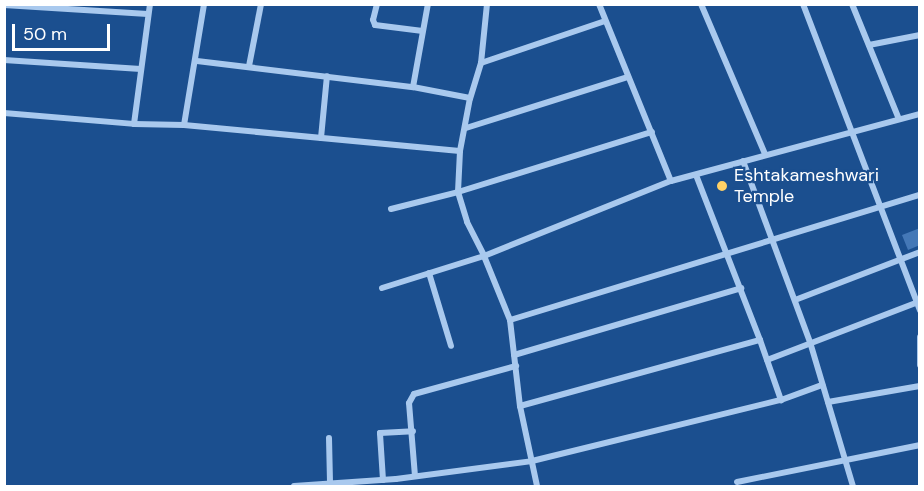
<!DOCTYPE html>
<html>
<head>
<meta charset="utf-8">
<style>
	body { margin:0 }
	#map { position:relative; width:924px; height:491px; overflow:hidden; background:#1b4f8f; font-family:"DM Sans",sans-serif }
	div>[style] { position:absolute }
	.building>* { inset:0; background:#4478b7 }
	.minor>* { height:6px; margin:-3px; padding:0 3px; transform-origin:3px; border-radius:3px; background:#a9c9ee }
	.dots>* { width:16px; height:16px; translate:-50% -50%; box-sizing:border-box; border:3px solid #1b4f8f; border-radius:50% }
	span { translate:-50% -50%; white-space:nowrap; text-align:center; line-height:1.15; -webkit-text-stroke:4.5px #1b4f8f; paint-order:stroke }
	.poi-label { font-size:18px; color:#fff }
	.left { translate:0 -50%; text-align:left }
	.frame { position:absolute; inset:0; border:6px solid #fff; pointer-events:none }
	.scale { position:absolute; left:12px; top:24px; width:98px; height:27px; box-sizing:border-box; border:3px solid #fff; border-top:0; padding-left:8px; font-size:18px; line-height:21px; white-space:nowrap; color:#fff; -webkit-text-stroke:4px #1b4f8f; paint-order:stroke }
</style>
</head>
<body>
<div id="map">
	<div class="building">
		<div style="clip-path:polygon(920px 228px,920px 245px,908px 250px,902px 235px)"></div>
	</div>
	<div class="minor">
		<div style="left:377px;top:4px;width:16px;rotate:104deg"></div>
		<div style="left:373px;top:20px;width:5px;rotate:68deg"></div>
		<div style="left:375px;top:25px;width:48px;rotate:7.1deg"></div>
		<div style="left:487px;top:4px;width:59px;rotate:95.8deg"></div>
		<div style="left:481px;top:63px;width:37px;rotate:107deg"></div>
		<div style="left:470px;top:98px;width:54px;rotate:100.7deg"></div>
		<div style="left:460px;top:151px;width:41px;rotate:92.8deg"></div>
		<div style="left:458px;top:192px;width:31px;rotate:73deg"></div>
		<div style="left:467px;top:222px;width:38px;rotate:63deg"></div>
		<div style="left:484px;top:256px;width:69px;rotate:67.9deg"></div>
		<div style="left:510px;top:320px;width:87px;rotate:83.4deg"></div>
		<div style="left:520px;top:406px;width:82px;rotate:78deg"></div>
		<div style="left:599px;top:4px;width:191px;rotate:67.9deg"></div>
		<div style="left:701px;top:4px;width:163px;rotate:66.9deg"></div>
		<div style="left:803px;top:4px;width:328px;rotate:69.1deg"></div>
		<div style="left:852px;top:4px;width:124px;rotate:67.8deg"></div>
		<div style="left:4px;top:5px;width:144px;rotate:3.6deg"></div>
		<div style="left:869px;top:45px;width:52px;rotate:-11.1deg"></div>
		<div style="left:4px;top:60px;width:137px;rotate:3.8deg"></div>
		<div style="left:197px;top:61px;width:218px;rotate:6.9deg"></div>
		<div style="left:413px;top:87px;width:58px;rotate:10.9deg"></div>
		<div style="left:481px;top:63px;width:131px;rotate:-18.7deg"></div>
		<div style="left:249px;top:66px;width:63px;rotate:-79deg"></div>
		<div style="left:413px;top:87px;width:84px;rotate:-79.8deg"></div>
		<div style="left:4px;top:113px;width:130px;rotate:4.8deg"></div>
		<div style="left:134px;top:124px;width:50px;rotate:1.1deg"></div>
		<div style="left:184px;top:125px;width:277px;rotate:5.4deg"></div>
		<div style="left:134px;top:124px;width:121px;rotate:-82.4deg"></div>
		<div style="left:184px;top:125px;width:123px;rotate:-80.6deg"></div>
		<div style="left:466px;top:128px;width:170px;rotate:-17.5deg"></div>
		<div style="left:321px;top:138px;width:62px;rotate:-84.5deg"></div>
		<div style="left:743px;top:161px;width:193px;rotate:69.7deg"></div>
		<div style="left:810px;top:342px;width:150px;rotate:73.4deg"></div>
		<div style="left:696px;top:175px;width:177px;rotate:68.8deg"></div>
		<div style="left:760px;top:340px;width:64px;rotate:70.7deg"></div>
		<div style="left:391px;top:209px;width:69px;rotate:-14.2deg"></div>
		<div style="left:458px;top:192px;width:203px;rotate:-17.2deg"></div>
		<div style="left:429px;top:273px;width:76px;rotate:73.2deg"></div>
		<div style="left:382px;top:288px;width:107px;rotate:-17.4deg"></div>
		<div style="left:484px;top:256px;width:201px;rotate:-21.9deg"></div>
		<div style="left:671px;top:181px;width:258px;rotate:-15.1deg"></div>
		<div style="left:795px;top:300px;width:134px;rotate:-21deg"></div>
		<div style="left:510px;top:320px;width:429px;rotate:-17deg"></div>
		<div style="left:920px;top:337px;width:28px;rotate:90deg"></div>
		<div style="left:514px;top:355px;width:237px;rotate:-16.4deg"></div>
		<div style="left:767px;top:360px;width:162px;rotate:-21deg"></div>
		<div style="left:828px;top:402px;width:93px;rotate:-9.9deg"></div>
		<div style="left:520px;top:406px;width:249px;rotate:-15.4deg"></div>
		<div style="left:329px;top:438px;width:45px;rotate:88.7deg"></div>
		<div style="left:415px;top:476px;width:73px;rotate:-94.7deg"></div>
		<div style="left:409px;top:403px;width:10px;rotate:-61deg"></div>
		<div style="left:414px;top:394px;width:106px;rotate:-15.4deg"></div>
		<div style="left:383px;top:480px;width:47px;rotate:-93.7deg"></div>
		<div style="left:380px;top:433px;width:33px;rotate:-3deg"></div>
		<div style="left:737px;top:482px;width:187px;rotate:-11.4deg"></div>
		<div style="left:294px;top:486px;width:102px;rotate:-3.9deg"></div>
		<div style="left:396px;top:479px;width:137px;rotate:-7.5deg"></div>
		<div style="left:532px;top:461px;width:256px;rotate:-13.8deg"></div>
		<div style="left:781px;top:400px;width:44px;rotate:-20.1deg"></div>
	</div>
	<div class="dots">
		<div style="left:722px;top:186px;background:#ffd166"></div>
	</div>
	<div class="poi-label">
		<span class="left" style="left:734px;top:186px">Eshtakameshwari<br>Temple</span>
	</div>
	<div class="frame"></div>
	<div class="scale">50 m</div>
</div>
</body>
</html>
